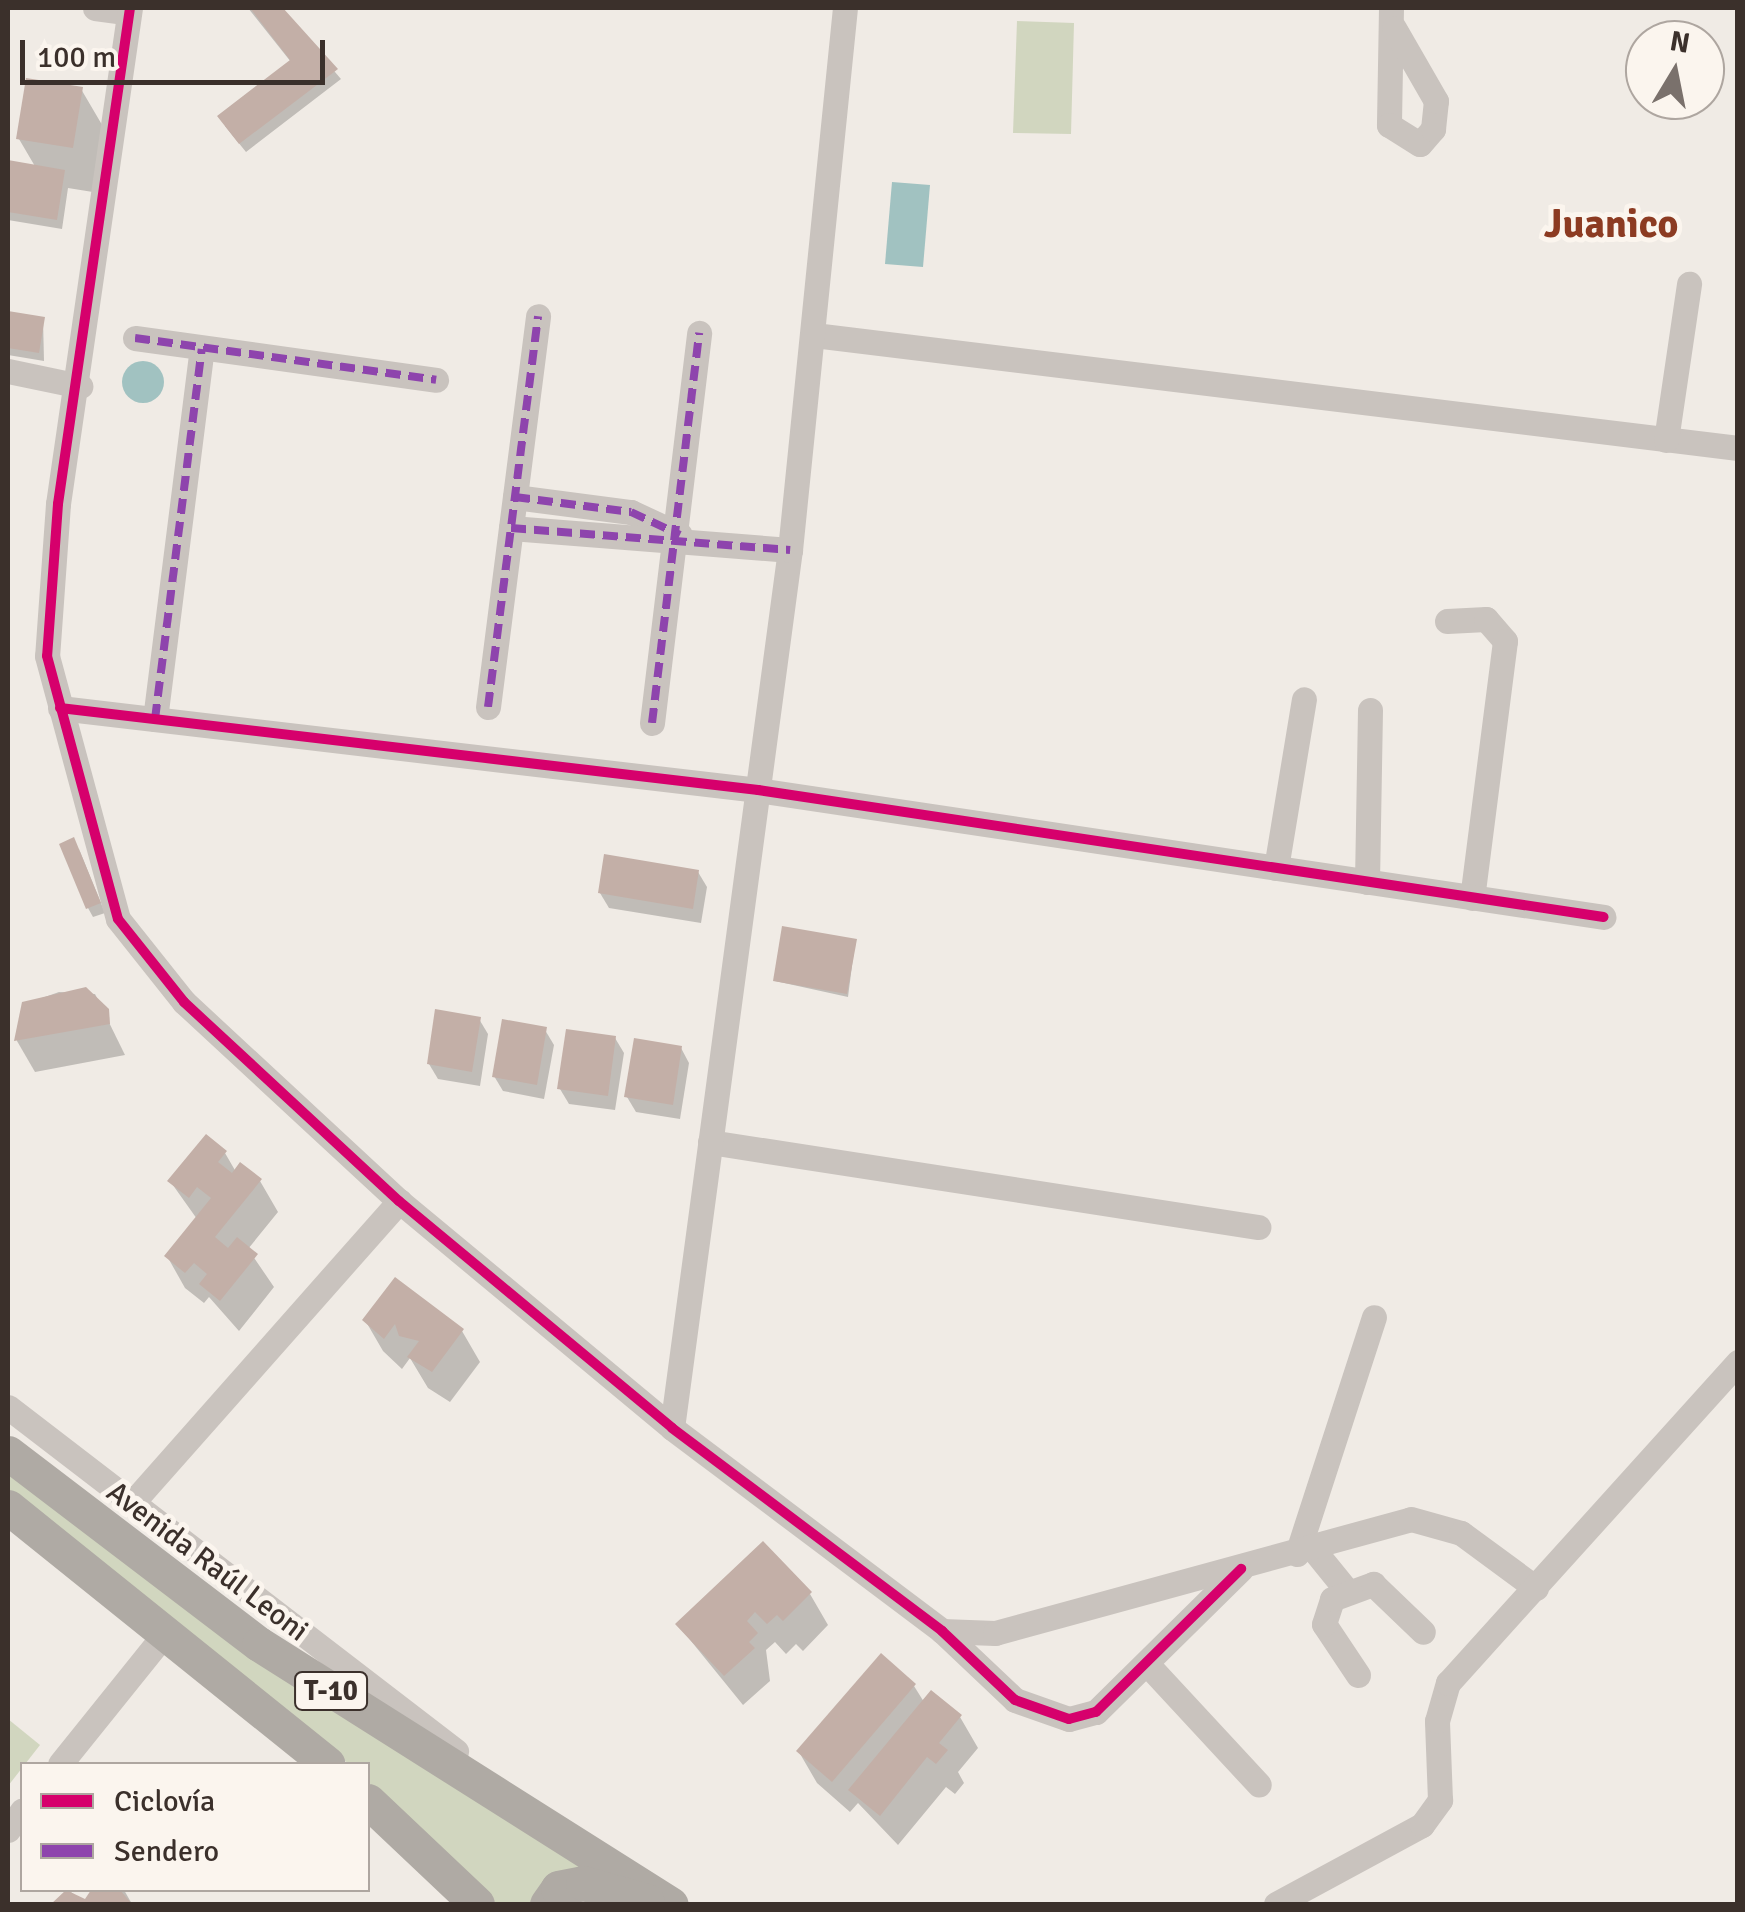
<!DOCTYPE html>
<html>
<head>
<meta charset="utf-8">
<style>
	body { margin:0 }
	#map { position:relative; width:1745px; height:1912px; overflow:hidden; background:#f0ebe5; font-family:Signika,sans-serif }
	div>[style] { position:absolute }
	.green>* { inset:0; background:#d1d6bf }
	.water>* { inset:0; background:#a1c2c1 }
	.round { border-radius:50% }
	.shadow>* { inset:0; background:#0003 }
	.building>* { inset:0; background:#c3afa7 }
	.minor>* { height:25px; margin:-12.5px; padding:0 12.5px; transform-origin:12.5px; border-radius:12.5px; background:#c9c3be }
	.highway>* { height:35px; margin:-17.5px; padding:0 17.5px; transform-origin:17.5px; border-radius:17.5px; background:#afaaa4 }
	.quiet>* { height:8px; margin-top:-4px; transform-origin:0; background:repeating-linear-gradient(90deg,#8e44ad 0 15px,transparent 0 23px) }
	.cycleway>* { height:10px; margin:-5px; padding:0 5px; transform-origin:5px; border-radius:5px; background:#d6006c }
	span { translate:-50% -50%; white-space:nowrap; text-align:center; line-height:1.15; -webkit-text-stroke:10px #fbf5ee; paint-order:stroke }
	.shield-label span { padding:2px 8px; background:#fbf5ee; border:2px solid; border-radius:8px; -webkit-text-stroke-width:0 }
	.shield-label { font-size:28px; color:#3b302b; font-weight:700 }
	.street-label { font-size:30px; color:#3b302b }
	.district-label { font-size:40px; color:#8c3b22; font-weight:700 }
	.frame { position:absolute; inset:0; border:10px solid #3b302b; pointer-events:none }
	.legend { position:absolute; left:20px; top:1762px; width:350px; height:130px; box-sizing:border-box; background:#fbf5ee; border:2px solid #aea6a0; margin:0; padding:12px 18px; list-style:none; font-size:30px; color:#3b302b }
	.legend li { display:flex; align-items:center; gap:20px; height:50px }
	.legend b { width:50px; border:2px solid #aea6a0 }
	.north { position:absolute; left:1625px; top:20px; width:100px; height:100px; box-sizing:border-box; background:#fbf5ee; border:2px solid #aea6a0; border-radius:50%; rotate:10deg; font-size:28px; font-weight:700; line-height:40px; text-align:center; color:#3b302b }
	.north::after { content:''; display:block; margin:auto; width:35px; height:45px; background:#7a716c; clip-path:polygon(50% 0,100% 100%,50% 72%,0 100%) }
	.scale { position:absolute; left:20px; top:40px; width:305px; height:45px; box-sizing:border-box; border:5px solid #3b302b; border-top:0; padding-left:12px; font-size:30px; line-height:35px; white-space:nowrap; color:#3b302b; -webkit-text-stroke:8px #fbf5ee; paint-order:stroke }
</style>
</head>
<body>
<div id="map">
	<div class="green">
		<div style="clip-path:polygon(1017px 21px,1074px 23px,1071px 134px,1013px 133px)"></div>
		<div style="clip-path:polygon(8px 1472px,583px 1864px,531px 1904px,497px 1904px,368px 1782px,368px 1764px,349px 1764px,8px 1493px)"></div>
		<div style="clip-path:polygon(8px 1719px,40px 1745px,8px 1786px)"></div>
	</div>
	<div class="water">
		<div style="clip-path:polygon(892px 182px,930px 185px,923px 267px,885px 264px)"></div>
		<div class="round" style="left:122px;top:361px;width:42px;height:42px"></div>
	</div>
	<div class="shadow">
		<div style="clip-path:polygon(248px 8px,280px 8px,341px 79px,246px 152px,225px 126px,291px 62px)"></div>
		<div style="clip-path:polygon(81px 89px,108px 135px,99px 193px,68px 188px,62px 229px,8px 220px,8px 163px,36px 168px,19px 139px)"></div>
		<div style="clip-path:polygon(8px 313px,43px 319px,44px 361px,8px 355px)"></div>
		<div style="clip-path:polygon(79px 849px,105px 913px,93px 917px,88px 908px)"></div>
		<div style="clip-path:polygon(698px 872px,707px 887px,701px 923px,609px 908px,600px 893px)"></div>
		<div style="clip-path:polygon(855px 942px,848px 997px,775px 981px)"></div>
		<div style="clip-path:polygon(59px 992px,95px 994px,125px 1055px,35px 1072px,17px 1041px,25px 1004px)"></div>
		<div style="clip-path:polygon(479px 1019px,488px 1034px,480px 1086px,438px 1079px,429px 1064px)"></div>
		<div style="clip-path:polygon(545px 1030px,554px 1045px,544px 1099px,503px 1091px,494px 1076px)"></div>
		<div style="clip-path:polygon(615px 1038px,624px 1053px,615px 1110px,569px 1104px,560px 1089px)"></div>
		<div style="clip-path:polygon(681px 1048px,689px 1063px,680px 1119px,636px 1112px,627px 1097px)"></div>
		<div style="clip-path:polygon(225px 1153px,236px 1172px,260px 1181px,278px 1212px,248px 1249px,274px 1287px,239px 1331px,209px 1297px,204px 1303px,185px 1288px,167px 1256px,197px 1219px,170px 1181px)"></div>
		<div style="clip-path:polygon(365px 1320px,462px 1331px,480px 1362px,450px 1402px,428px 1388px,410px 1358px,402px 1369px,383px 1351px)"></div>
		<div style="clip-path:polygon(810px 1594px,828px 1625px,803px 1651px,796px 1644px,786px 1654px,775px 1642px,766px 1650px,770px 1681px,743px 1705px,678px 1625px)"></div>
		<div style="clip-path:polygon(914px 1686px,924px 1702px,960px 1717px,978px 1748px,958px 1772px,964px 1783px,955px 1794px,946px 1787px,898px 1845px,858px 1803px,850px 1812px,817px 1783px,799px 1752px)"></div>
		<div style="clip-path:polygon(68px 1890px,85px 1902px,94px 1890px,124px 1890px,132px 1904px,55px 1904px)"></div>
	</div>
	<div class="building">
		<div style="clip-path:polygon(250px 8px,283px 8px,338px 69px,239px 144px,217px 116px,290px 60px)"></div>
		<div style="clip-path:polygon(26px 78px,83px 87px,73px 148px,16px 139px)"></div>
		<div style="clip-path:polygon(8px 160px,65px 170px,57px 220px,8px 212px)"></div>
		<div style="clip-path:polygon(8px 311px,45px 317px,39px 353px,8px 348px)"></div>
		<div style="clip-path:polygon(74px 837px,101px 903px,86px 909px,59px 844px)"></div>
		<div style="clip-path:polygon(604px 854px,699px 870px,693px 909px,598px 893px)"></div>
		<div style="clip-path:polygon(782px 926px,857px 939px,847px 994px,773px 981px)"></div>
		<div style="clip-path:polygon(86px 987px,109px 1009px,110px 1024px,14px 1041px,22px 1002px)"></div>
		<div style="clip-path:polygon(435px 1009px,481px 1017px,472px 1072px,427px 1064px)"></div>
		<div style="clip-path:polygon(502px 1019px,547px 1027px,537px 1085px,492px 1077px)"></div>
		<div style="clip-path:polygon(566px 1029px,616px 1036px,608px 1096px,557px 1089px)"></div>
		<div style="clip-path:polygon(634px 1038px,682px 1046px,673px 1105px,624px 1097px)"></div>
		<div style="clip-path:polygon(206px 1134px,227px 1151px,218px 1162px,232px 1173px,240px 1162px,262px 1179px,215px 1237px,228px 1248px,237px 1237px,258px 1254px,220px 1301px,199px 1284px,207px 1274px,194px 1263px,185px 1273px,164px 1256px,211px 1198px,197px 1187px,189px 1198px,167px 1181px)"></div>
		<div style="clip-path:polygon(395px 1277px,464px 1329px,432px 1372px,407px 1357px,419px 1341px,399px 1336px,395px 1324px,384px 1339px,362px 1320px)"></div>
		<div style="clip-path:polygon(763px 1541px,812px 1592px,783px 1621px,777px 1615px,767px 1624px,755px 1612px,747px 1621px,758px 1633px,749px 1642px,755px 1648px,724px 1676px,675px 1624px)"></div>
		<div style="clip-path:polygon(881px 1653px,916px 1684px,832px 1782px,796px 1751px)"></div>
		<div style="clip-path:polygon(931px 1690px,962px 1715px,939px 1743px,948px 1750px,936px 1764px,927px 1757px,880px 1816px,848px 1790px)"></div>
		<div style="clip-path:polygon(66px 1890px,85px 1899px,91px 1890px,120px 1890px,132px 1904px,51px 1904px)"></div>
	</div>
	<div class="minor">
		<div style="left:95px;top:8px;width:34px;rotate:8deg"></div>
		<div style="left:130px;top:8px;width:501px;rotate:98.26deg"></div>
		<div style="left:58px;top:504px;width:152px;rotate:94.1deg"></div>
		<div style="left:47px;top:656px;width:272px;rotate:74.9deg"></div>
		<div style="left:118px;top:919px;width:106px;rotate:51.5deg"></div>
		<div style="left:184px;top:1002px;width:293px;rotate:42.8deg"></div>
		<div style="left:399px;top:1201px;width:355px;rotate:39.7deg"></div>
		<div style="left:672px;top:1428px;width:338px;rotate:36.9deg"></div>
		<div style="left:942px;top:1631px;width:100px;rotate:43.4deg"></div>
		<div style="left:1015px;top:1700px;width:57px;rotate:19.4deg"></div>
		<div style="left:1069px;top:1719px;width:28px;rotate:-15deg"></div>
		<div style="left:1096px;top:1712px;width:204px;rotate:-44.6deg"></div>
		<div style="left:1391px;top:8px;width:117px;rotate:91deg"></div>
		<div style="left:1389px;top:125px;width:36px;rotate:32deg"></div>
		<div style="left:1420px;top:144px;width:20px;rotate:-49deg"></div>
		<div style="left:1433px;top:129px;width:28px;rotate:-84deg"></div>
		<div style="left:1436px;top:101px;width:84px;rotate:-119.9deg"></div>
		<div style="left:814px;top:335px;width:931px;rotate:6.97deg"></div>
		<div style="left:135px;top:338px;width:304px;rotate:7.9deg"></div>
		<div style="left:8px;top:371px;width:74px;rotate:11.8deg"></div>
		<div style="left:1666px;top:440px;width:158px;rotate:-81.6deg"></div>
		<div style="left:515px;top:497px;width:117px;rotate:7.4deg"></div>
		<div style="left:631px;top:512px;width:54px;rotate:25.1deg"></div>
		<div style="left:511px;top:528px;width:280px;rotate:4.5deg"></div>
		<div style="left:1447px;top:621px;width:39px;rotate:-3deg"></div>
		<div style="left:1486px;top:619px;width:29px;rotate:49deg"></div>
		<div style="left:1505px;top:641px;width:259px;rotate:97.3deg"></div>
		<div style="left:488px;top:707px;width:394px;rotate:-82.7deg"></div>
		<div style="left:60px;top:708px;width:703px;rotate:6.7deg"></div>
		<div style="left:758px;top:790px;width:855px;rotate:8.54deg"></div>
		<div style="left:155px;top:719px;width:373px;rotate:-82.8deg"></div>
		<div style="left:652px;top:723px;width:393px;rotate:-83.1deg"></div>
		<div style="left:1276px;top:868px;width:171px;rotate:-80.6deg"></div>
		<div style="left:1367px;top:882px;width:172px;rotate:-89deg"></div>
		<div style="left:710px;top:1142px;width:555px;rotate:8.82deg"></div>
		<div style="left:8px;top:1407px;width:565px;rotate:37.52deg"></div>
		<div style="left:672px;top:1428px;width:886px;rotate:-82.35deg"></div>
		<div style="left:790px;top:550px;width:545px;rotate:-84.21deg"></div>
		<div style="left:133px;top:1502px;width:402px;rotate:-48.5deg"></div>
		<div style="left:1313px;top:1549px;width:54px;rotate:51deg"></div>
		<div style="left:1297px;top:1554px;width:249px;rotate:-72deg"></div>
		<div style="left:942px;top:1631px;width:53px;rotate:2.2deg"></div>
		<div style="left:995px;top:1633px;width:431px;rotate:-15.3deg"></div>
		<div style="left:1411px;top:1519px;width:52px;rotate:15.6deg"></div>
		<div style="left:1461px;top:1533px;width:93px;rotate:36.3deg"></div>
		<div style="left:1148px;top:1665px;width:163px;rotate:47.2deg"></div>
		<div style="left:1358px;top:1675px;width:61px;rotate:-123.7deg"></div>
		<div style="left:1324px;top:1624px;width:26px;rotate:-72deg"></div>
		<div style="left:1332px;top:1599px;width:44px;rotate:-20.1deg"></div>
		<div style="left:1373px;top:1584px;width:69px;rotate:43.8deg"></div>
		<div style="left:60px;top:1764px;width:169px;rotate:-51.2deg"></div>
		<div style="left:8px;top:1830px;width:24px;rotate:-54deg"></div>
		<div style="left:1276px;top:1904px;width:166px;rotate:-28.4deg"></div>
		<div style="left:1422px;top:1825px;width:31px;rotate:-54deg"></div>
		<div style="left:1440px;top:1800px;width:79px;rotate:-92.2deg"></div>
		<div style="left:1437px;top:1721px;width:40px;rotate:-74deg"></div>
		<div style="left:1448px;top:1683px;width:433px;rotate:-47.9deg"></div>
	</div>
	<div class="highway">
		<div style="left:8px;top:1453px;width:315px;rotate:37.3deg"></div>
		<div style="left:259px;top:1644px;width:487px;rotate:32.3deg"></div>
		<div style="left:8px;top:1507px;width:410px;rotate:38.8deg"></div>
		<div style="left:368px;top:1801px;width:150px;rotate:43.4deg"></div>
		<div style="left:547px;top:1904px;width:19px;rotate:-55deg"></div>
		<div style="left:558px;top:1888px;width:25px;rotate:-11deg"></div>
		<div style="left:583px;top:1883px;width:66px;rotate:15.7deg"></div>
	</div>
	<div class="quiet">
		<div style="left:135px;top:338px;width:304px;rotate:7.9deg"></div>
		<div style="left:515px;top:497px;width:117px;rotate:7.4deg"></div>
		<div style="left:631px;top:512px;width:54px;rotate:25.1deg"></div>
		<div style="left:511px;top:528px;width:280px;rotate:4.5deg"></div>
		<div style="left:488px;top:707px;width:394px;rotate:-82.7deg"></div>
		<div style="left:155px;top:719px;width:373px;rotate:-82.8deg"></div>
		<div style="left:652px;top:723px;width:393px;rotate:-83.1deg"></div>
	</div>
	<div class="cycleway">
		<div style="left:130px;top:8px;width:501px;rotate:98.26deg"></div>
		<div style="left:58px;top:504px;width:152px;rotate:94.1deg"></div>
		<div style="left:47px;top:656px;width:272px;rotate:74.9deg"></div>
		<div style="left:118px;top:919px;width:106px;rotate:51.5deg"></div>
		<div style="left:184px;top:1002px;width:293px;rotate:42.8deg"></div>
		<div style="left:399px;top:1201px;width:355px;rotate:39.7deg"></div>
		<div style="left:672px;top:1428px;width:338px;rotate:36.9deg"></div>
		<div style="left:942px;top:1631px;width:100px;rotate:43.4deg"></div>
		<div style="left:1015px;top:1700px;width:57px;rotate:19.4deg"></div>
		<div style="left:1069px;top:1719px;width:28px;rotate:-15deg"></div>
		<div style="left:1096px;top:1712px;width:204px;rotate:-44.6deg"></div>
		<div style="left:60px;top:708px;width:703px;rotate:6.7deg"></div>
		<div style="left:758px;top:790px;width:855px;rotate:8.54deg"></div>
	</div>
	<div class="shield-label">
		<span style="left:331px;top:1691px">T-10</span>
	</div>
	<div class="street-label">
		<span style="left:207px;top:1562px;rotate:37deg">Avenida Raúl Leoni</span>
	</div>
	<div class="district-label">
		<span style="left:1611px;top:224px">Juanico</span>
	</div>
	<div class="frame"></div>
	<ul class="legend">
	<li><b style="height:12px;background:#d6006c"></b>Ciclovía</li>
	<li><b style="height:12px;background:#8e44ad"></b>Sendero</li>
	</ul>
	<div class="north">N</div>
	<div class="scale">100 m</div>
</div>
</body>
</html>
